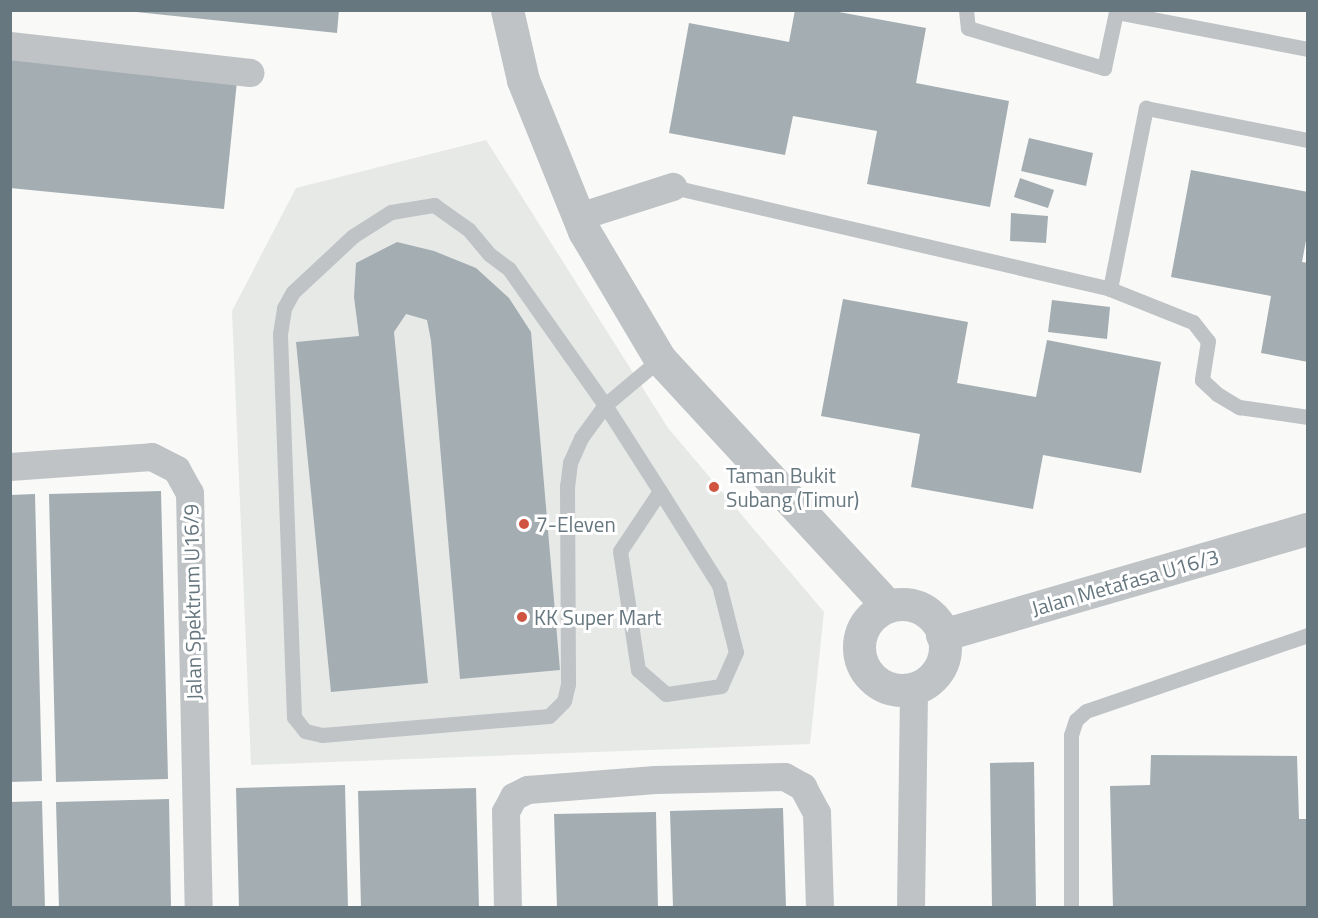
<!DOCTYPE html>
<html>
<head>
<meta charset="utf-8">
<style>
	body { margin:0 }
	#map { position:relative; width:1318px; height:918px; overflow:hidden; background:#f9f9f7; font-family:"Titillium Web",sans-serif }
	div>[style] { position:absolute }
	.built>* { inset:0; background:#e7e9e7 }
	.building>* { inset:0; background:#a4aeb2 }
	.service>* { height:15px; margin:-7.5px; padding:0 7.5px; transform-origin:7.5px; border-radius:7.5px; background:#bfc3c6 }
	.minor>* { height:28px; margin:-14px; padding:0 14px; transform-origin:14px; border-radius:14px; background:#bfc3c6 }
	.tertiary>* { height:33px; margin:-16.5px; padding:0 16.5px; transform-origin:16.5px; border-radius:16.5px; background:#bfc3c6 }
	.tertiary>.ring { margin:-16.5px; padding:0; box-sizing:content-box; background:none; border:33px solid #bfc3c6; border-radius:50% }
	.dots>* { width:16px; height:16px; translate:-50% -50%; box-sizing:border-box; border:3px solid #fff; border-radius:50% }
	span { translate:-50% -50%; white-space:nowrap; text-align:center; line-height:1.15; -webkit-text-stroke:6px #fff; paint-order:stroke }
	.poi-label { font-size:21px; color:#67777f }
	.left { translate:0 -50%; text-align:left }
	.street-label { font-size:21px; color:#67777f }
	.frame { position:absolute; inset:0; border:12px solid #67777f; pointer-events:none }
</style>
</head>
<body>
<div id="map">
	<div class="built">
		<div style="clip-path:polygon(486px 140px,668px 428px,824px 612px,810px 744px,251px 765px,232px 311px,296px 188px)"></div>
	</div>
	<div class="building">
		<div style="clip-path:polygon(117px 10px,339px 10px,337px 33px)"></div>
		<div style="clip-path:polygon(795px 10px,828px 10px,926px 28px,916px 83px,1009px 101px,990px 207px,867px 184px,877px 131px,793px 116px,785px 155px,669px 133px,689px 23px,789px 42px)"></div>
		<div style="clip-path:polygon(10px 59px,237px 81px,224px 209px,10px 188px)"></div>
		<div style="clip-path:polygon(1029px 138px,1093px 153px,1086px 186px,1021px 171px)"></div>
		<div style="clip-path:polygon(1191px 170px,1308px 192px,1308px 230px,1302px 262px,1308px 263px,1308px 362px,1261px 353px,1271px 296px,1171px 277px)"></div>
		<div style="clip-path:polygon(1020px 178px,1054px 190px,1048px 208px,1014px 197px)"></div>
		<div style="clip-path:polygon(1011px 213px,1048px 216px,1046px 243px,1010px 241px)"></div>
		<div style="clip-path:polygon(397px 242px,434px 251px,476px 268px,509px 298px,531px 332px,560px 670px,460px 679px,431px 341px,427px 320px,406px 314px,394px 332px,428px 683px,331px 692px,296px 342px,359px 336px,354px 297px,356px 263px)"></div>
		<div style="clip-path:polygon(843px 299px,968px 322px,957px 383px,1036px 397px,1047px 340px,1161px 362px,1141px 473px,1043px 455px,1033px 509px,911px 487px,920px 434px,821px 416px)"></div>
		<div style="clip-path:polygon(1052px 300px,1110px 307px,1107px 339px,1048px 332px)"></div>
		<div style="clip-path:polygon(161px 491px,168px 779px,56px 782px,49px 494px)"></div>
		<div style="clip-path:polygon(35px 494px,42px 781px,10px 782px,10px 495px)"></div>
		<div style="clip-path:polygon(1151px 755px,1297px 756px,1299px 819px,1308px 819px,1308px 908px,1113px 908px,1110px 786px,1150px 785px)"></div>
		<div style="clip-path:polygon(1034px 762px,1036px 908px,992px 908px,990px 763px)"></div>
		<div style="clip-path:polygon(345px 785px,348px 908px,239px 908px,236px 788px)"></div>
		<div style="clip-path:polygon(476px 788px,479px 908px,361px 908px,358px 791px)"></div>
		<div style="clip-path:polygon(169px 799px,171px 908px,59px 908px,56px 802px)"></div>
		<div style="clip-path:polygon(42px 801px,45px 908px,10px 908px,10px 802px)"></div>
		<div style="clip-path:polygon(783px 808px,786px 908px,673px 908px,670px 811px)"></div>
		<div style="clip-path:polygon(656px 812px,658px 908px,557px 908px,554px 814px)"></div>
	</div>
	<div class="service">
		<div style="left:966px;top:10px;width:18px;rotate:84deg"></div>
		<div style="left:968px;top:28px;width:142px;rotate:16.4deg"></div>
		<div style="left:1104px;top:68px;width:57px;rotate:-77.9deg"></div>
		<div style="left:1116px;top:12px;width:196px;rotate:10.9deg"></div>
		<div style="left:673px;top:187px;width:449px;rotate:13.1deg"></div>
		<div style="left:1110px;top:289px;width:185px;rotate:-78.8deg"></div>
		<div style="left:1146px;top:108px;width:165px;rotate:11.2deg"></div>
		<div style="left:434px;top:205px;width:43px;rotate:35.5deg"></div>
		<div style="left:469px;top:230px;width:31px;rotate:50deg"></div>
		<div style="left:489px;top:254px;width:25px;rotate:37deg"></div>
		<div style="left:509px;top:269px;width:166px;rotate:54.8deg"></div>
		<div style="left:605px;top:405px;width:41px;rotate:126deg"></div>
		<div style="left:581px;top:438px;width:27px;rotate:114deg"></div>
		<div style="left:570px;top:463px;width:23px;rotate:97deg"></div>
		<div style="left:567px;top:486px;width:198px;rotate:89.7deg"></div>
		<div style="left:568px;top:684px;width:17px;rotate:103deg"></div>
		<div style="left:564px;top:701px;width:21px;rotate:135deg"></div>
		<div style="left:549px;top:716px;width:228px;rotate:175.2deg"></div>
		<div style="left:322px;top:735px;width:17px;rotate:-167deg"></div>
		<div style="left:305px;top:731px;width:18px;rotate:-128deg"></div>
		<div style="left:294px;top:717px;width:383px;rotate:-92.1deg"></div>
		<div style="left:280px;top:334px;width:26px;rotate:-81deg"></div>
		<div style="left:284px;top:308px;width:18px;rotate:-61deg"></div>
		<div style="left:293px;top:292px;width:82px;rotate:-43deg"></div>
		<div style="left:353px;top:236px;width:45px;rotate:-32.3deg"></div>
		<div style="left:391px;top:212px;width:44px;rotate:-9.2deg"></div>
		<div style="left:1110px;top:289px;width:89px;rotate:21.7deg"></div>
		<div style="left:1193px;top:322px;width:24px;rotate:52deg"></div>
		<div style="left:1208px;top:341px;width:39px;rotate:99deg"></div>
		<div style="left:1202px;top:380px;width:21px;rotate:43deg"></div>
		<div style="left:1217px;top:394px;width:26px;rotate:31deg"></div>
		<div style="left:1239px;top:407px;width:70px;rotate:8.2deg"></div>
		<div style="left:660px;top:359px;width:72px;rotate:140.1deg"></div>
		<div style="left:605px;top:405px;width:102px;rotate:57.4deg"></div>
		<div style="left:660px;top:491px;width:111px;rotate:57.9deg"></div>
		<div style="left:719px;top:585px;width:69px;rotate:75.8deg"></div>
		<div style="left:736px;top:652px;width:37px;rotate:114deg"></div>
		<div style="left:721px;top:686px;width:56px;rotate:171.7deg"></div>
		<div style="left:666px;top:694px;width:37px;rotate:-139deg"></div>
		<div style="left:638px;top:670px;width:120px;rotate:-98.6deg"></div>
		<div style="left:620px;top:551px;width:72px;rotate:-56.3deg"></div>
		<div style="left:1071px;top:908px;width:173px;rotate:-90deg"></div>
		<div style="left:1071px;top:735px;width:16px;rotate:-72deg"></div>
		<div style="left:1076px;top:720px;width:13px;rotate:-42deg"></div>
		<div style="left:1086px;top:711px;width:235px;rotate:-18.9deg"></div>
	</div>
	<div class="minor">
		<div style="left:10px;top:46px;width:242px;rotate:6.4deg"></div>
		<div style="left:579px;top:217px;width:99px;rotate:-17.7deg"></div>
		<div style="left:10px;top:467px;width:142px;rotate:-4deg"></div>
		<div style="left:152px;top:457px;width:28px;rotate:27deg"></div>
		<div style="left:177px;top:470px;width:26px;rotate:61deg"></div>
		<div style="left:190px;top:493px;width:415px;rotate:88.8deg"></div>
		<div style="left:508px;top:908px;width:96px;rotate:-91.2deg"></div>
		<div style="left:506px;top:812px;width:17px;rotate:-62deg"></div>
		<div style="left:514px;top:797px;width:16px;rotate:-27deg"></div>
		<div style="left:528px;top:790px;width:128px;rotate:-4.5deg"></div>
		<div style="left:656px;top:780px;width:129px;rotate:-1.3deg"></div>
		<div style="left:785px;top:777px;width:21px;rotate:29deg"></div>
		<div style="left:803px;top:787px;width:30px;rotate:62deg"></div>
		<div style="left:817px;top:813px;width:95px;rotate:88.2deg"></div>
		<div style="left:911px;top:908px;width:220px;rotate:-89.2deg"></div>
	</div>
	<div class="tertiary">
		<div style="left:507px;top:10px;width:72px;rotate:77.1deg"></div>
		<div style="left:523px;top:80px;width:163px;rotate:68deg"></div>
		<div style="left:584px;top:231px;width:149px;rotate:59.3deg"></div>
		<div style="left:660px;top:359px;width:336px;rotate:47.3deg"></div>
		<div class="ring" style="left:859px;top:604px;width:53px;height:53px"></div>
		<div style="left:942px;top:635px;width:381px;rotate:-16.2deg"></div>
	</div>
	<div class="dots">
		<div style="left:714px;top:487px;background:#d05540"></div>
		<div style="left:524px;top:524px;background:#d05540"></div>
		<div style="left:522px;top:617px;background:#d05540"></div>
	</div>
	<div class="poi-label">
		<span class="left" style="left:726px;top:487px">Taman Bukit<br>Subang (Timur)</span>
		<span class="left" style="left:536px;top:524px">7-Eleven</span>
		<span class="left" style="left:534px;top:617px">KK Super Mart</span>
	</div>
	<div class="street-label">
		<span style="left:1125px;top:582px;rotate:-16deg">Jalan Metafasa U16/3</span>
		<span style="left:192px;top:602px;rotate:-91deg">Jalan Spektrum U16/9</span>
	</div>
	<div class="frame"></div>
</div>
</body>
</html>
